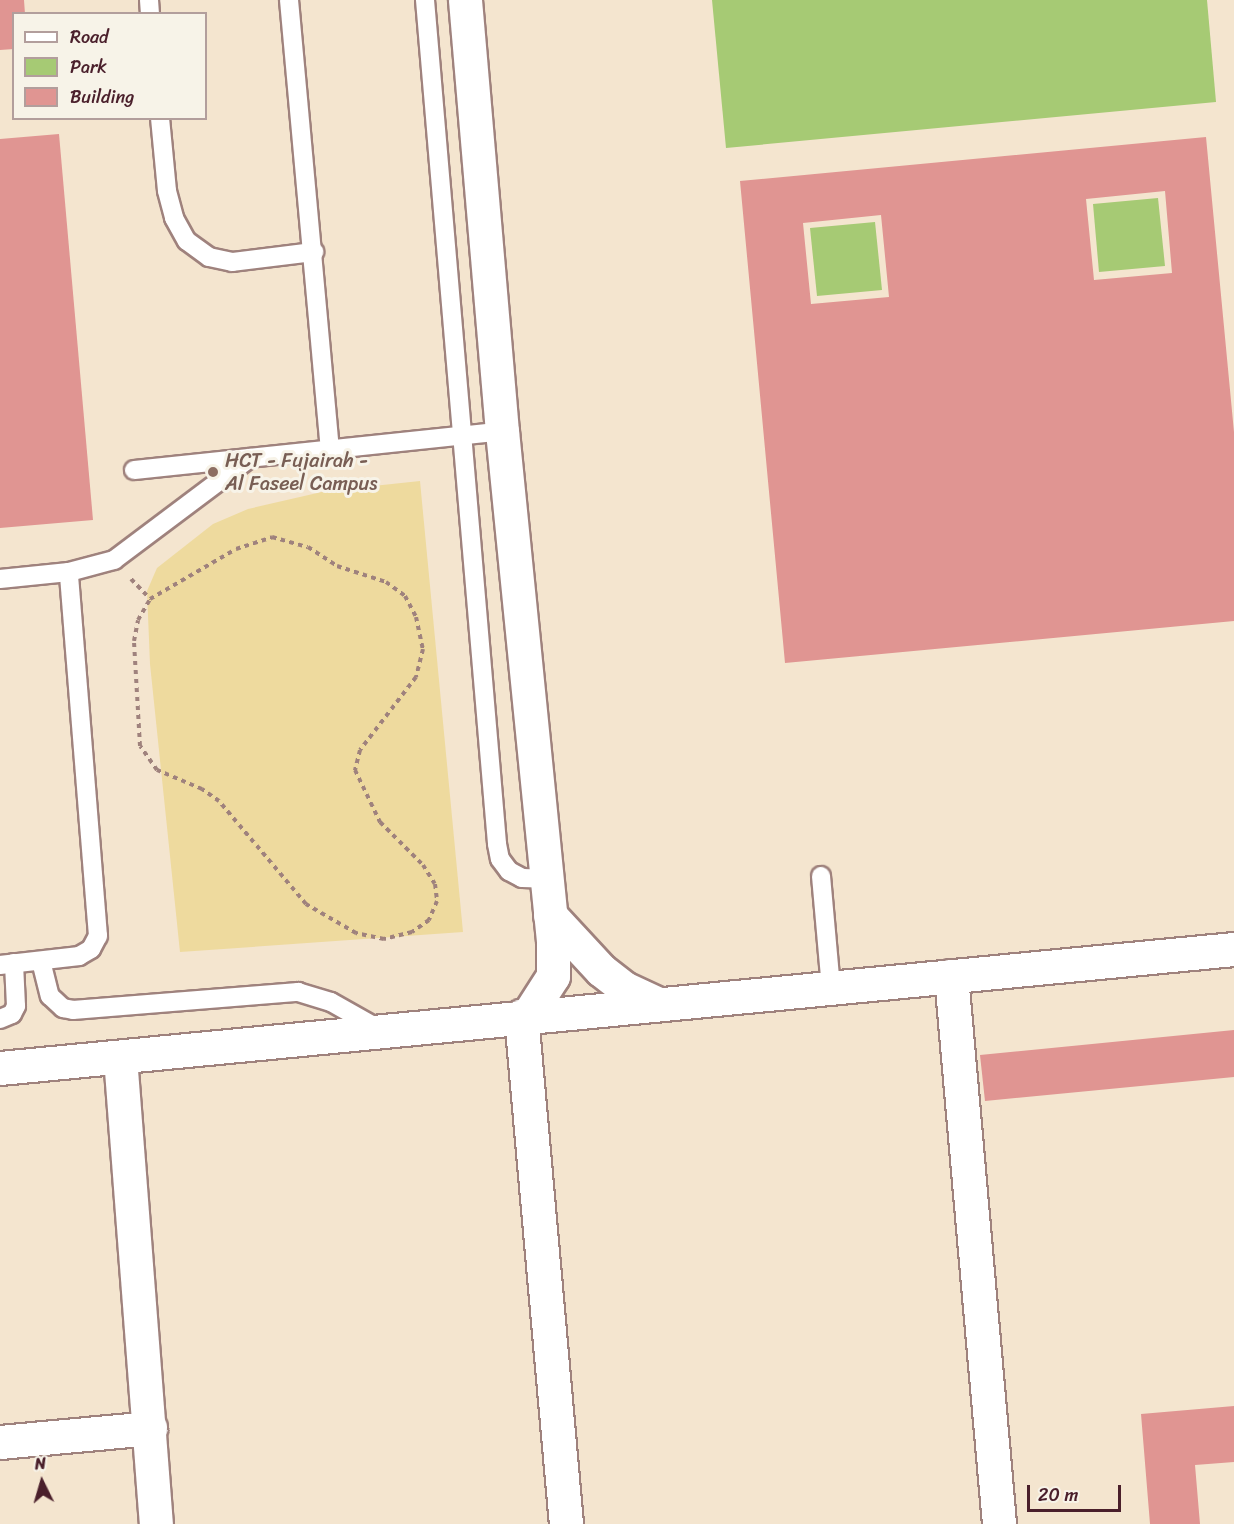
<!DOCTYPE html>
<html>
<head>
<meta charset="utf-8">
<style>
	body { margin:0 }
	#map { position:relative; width:1234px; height:1524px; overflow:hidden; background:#f4e5cf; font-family:Sriracha,sans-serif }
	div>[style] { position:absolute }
	.green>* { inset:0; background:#a6ca74 }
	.sand>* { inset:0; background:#eeda9e }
	.building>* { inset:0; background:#e09592 }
	.path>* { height:4px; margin-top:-2px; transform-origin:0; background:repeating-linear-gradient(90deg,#9f827d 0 4.5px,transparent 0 9px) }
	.roads { filter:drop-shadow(2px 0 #9f827d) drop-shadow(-2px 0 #9f827d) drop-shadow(0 2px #9f827d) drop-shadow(0 -2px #9f827d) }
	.service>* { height:18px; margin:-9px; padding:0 9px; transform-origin:9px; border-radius:9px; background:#fff }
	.minor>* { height:33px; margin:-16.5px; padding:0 16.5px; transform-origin:16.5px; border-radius:16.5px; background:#fff }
	.tertiary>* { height:33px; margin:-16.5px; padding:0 16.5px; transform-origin:16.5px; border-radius:16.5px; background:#fff }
	.dots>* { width:16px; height:16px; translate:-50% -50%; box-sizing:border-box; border:3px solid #f7f3e8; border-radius:50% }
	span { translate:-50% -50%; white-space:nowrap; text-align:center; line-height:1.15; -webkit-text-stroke:6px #f7f3e8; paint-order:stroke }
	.education-label { font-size:20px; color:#785e54 }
	.left { translate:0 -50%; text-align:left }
	.legend { position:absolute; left:12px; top:12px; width:195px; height:108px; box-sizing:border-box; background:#f7f3e8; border:2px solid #b29e9c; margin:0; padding:8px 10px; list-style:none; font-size:18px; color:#4a1f2b }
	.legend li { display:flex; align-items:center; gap:12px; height:30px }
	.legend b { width:30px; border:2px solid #b29e9c }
	.north { position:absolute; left:12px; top:1452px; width:60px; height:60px; -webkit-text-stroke:4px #f7f3e8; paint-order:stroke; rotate:355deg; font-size:16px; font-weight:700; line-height:24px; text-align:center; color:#4a1f2b }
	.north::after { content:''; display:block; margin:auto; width:21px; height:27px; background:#4a1f2b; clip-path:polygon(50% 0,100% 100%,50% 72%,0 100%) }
	.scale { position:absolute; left:1027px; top:1485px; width:94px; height:27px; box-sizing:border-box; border:3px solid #4a1f2b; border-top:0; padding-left:8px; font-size:18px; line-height:21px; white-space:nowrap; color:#4a1f2b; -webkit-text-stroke:4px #f7f3e8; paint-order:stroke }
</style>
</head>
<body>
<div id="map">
	<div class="green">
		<div style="clip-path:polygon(712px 0,1207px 0,1216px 102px,726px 148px)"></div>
		<div style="clip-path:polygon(1158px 198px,1165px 266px,1099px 272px,1093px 204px)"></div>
		<div style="clip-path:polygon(875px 222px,882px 290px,817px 296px,810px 228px)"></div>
	</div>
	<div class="sand">
		<div style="clip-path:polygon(420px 481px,463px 932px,180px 952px,150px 664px,147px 591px,157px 568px,213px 524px,248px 509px,326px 491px)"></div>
	</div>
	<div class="building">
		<div style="clip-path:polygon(0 0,24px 0,25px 14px,14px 14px,14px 49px,0 50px)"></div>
		<div style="clip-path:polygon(59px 134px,93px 520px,0 528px,0 139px)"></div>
		<div style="clip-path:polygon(evenodd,1206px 137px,1234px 432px,1234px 621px,785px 663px,740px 181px,1206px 137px,1165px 191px,1172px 273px,1094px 280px,1086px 199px,1165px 191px,1206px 137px,881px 215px,889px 297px,811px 304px,803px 223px,881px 215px)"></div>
		<div style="clip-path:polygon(1234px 1030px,1234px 1077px,985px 1101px,980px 1055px)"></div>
		<div style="clip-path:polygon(1234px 1406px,1234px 1462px,1195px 1465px,1200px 1524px,1150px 1524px,1141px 1414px)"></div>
	</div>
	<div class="path">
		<div style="left:272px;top:537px;width:37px;rotate:16deg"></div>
		<div style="left:308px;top:547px;width:35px;rotate:33deg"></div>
		<div style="left:337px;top:566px;width:52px;rotate:18.1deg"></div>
		<div style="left:386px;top:582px;width:24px;rotate:36deg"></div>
		<div style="left:405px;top:596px;width:24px;rotate:62deg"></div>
		<div style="left:416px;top:617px;width:33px;rotate:78deg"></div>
		<div style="left:423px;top:649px;width:29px;rotate:104deg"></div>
		<div style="left:416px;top:677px;width:92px;rotate:127.5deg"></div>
		<div style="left:360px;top:750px;width:21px;rotate:104deg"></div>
		<div style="left:355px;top:770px;width:58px;rotate:64.3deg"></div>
		<div style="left:380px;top:822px;width:61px;rotate:45deg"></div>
		<div style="left:423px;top:865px;width:22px;rotate:58deg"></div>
		<div style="left:435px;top:884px;width:17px;rotate:83deg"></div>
		<div style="left:437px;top:901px;width:21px;rotate:113deg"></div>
		<div style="left:429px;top:920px;width:21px;rotate:145deg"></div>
		<div style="left:412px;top:932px;width:29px;rotate:166deg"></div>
		<div style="left:384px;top:939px;width:29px;rotate:-168deg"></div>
		<div style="left:356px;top:933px;width:58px;rotate:-149.9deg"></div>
		<div style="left:306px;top:904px;width:135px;rotate:-130.2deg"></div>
		<div style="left:219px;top:801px;width:21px;rotate:-145deg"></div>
		<div style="left:202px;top:789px;width:49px;rotate:-157.1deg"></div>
		<div style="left:157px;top:770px;width:29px;rotate:-125deg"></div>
		<div style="left:140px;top:746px;width:105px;rotate:-93.3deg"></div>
		<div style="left:134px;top:641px;width:21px;rotate:-79deg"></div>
		<div style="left:138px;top:620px;width:24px;rotate:-60deg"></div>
		<div style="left:150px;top:599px;width:99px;rotate:-30.2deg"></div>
		<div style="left:236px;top:549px;width:38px;rotate:-18deg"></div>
		<div style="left:131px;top:579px;width:28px;rotate:46deg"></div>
	</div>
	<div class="roads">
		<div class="service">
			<div style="left:149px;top:0;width:14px;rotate:86deg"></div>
			<div style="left:289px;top:0;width:451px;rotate:84.8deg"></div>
			<div style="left:425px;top:0;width:847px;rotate:85.12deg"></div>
			<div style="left:497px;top:844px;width:15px;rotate:79deg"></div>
			<div style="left:500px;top:859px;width:15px;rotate:53deg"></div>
			<div style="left:509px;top:871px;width:15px;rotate:28deg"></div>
			<div style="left:522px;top:878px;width:24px;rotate:2deg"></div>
			<div style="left:160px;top:118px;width:73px;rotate:84.5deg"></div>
			<div style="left:167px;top:191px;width:28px;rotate:75deg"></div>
			<div style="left:174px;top:218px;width:26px;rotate:61deg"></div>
			<div style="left:187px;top:241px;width:27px;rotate:36deg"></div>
			<div style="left:209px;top:257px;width:24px;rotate:12deg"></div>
			<div style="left:232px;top:262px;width:83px;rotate:-7deg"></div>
			<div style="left:134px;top:470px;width:370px;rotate:-6deg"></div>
			<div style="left:0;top:579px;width:69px;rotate:-5.8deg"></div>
			<div style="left:69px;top:572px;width:47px;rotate:-14.9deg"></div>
			<div style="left:114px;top:560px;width:170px;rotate:-36.9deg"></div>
			<div style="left:821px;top:876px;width:111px;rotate:84.9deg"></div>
			<div style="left:41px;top:961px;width:36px;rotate:76deg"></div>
			<div style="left:50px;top:996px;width:18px;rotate:43deg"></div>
			<div style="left:63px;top:1008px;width:10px;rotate:11deg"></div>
			<div style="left:73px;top:1010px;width:226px;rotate:-4.6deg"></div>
			<div style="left:298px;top:992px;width:34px;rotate:17deg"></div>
			<div style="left:331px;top:1002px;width:53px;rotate:29.5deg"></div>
			<div style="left:0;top:965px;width:80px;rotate:-6.5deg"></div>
			<div style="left:79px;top:956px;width:14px;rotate:-30deg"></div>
			<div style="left:91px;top:949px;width:15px;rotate:-62deg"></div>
			<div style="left:98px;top:936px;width:365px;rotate:-94.6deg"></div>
			<div style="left:0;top:1019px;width:13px;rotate:-23deg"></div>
			<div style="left:12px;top:1014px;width:9px;rotate:-63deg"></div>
			<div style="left:16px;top:1006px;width:43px;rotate:-92.7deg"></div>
		</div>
		<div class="minor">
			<div style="left:951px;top:976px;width:550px;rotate:84.99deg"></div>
			<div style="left:521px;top:1016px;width:510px;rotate:84.94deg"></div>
			<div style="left:120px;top:1057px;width:468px;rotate:85.6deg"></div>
			<div style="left:0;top:1442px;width:151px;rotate:-5.3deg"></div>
		</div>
		<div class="tertiary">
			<div style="left:465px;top:0;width:433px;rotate:85.1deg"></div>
			<div style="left:502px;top:431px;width:513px;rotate:84.29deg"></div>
			<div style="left:553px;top:941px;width:35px;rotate:90deg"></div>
			<div style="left:553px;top:976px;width:46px;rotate:122.7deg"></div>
			<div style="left:550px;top:915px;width:75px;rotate:47.2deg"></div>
			<div style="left:601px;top:970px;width:29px;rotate:38deg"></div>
			<div style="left:624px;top:988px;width:38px;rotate:25deg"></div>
			<div style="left:0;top:1068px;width:1240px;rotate:-5.51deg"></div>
		</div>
	</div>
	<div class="dots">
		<div style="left:213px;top:472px;background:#8d6e63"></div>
	</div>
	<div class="education-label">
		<span class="left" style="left:225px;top:472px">HCT - Fujairah -<br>Al Faseel Campus</span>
	</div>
	<ul class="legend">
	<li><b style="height:8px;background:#fff"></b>Road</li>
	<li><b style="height:16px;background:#a6ca74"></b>Park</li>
	<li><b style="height:16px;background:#e09592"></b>Building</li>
	</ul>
	<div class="north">N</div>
	<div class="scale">20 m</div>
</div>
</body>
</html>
